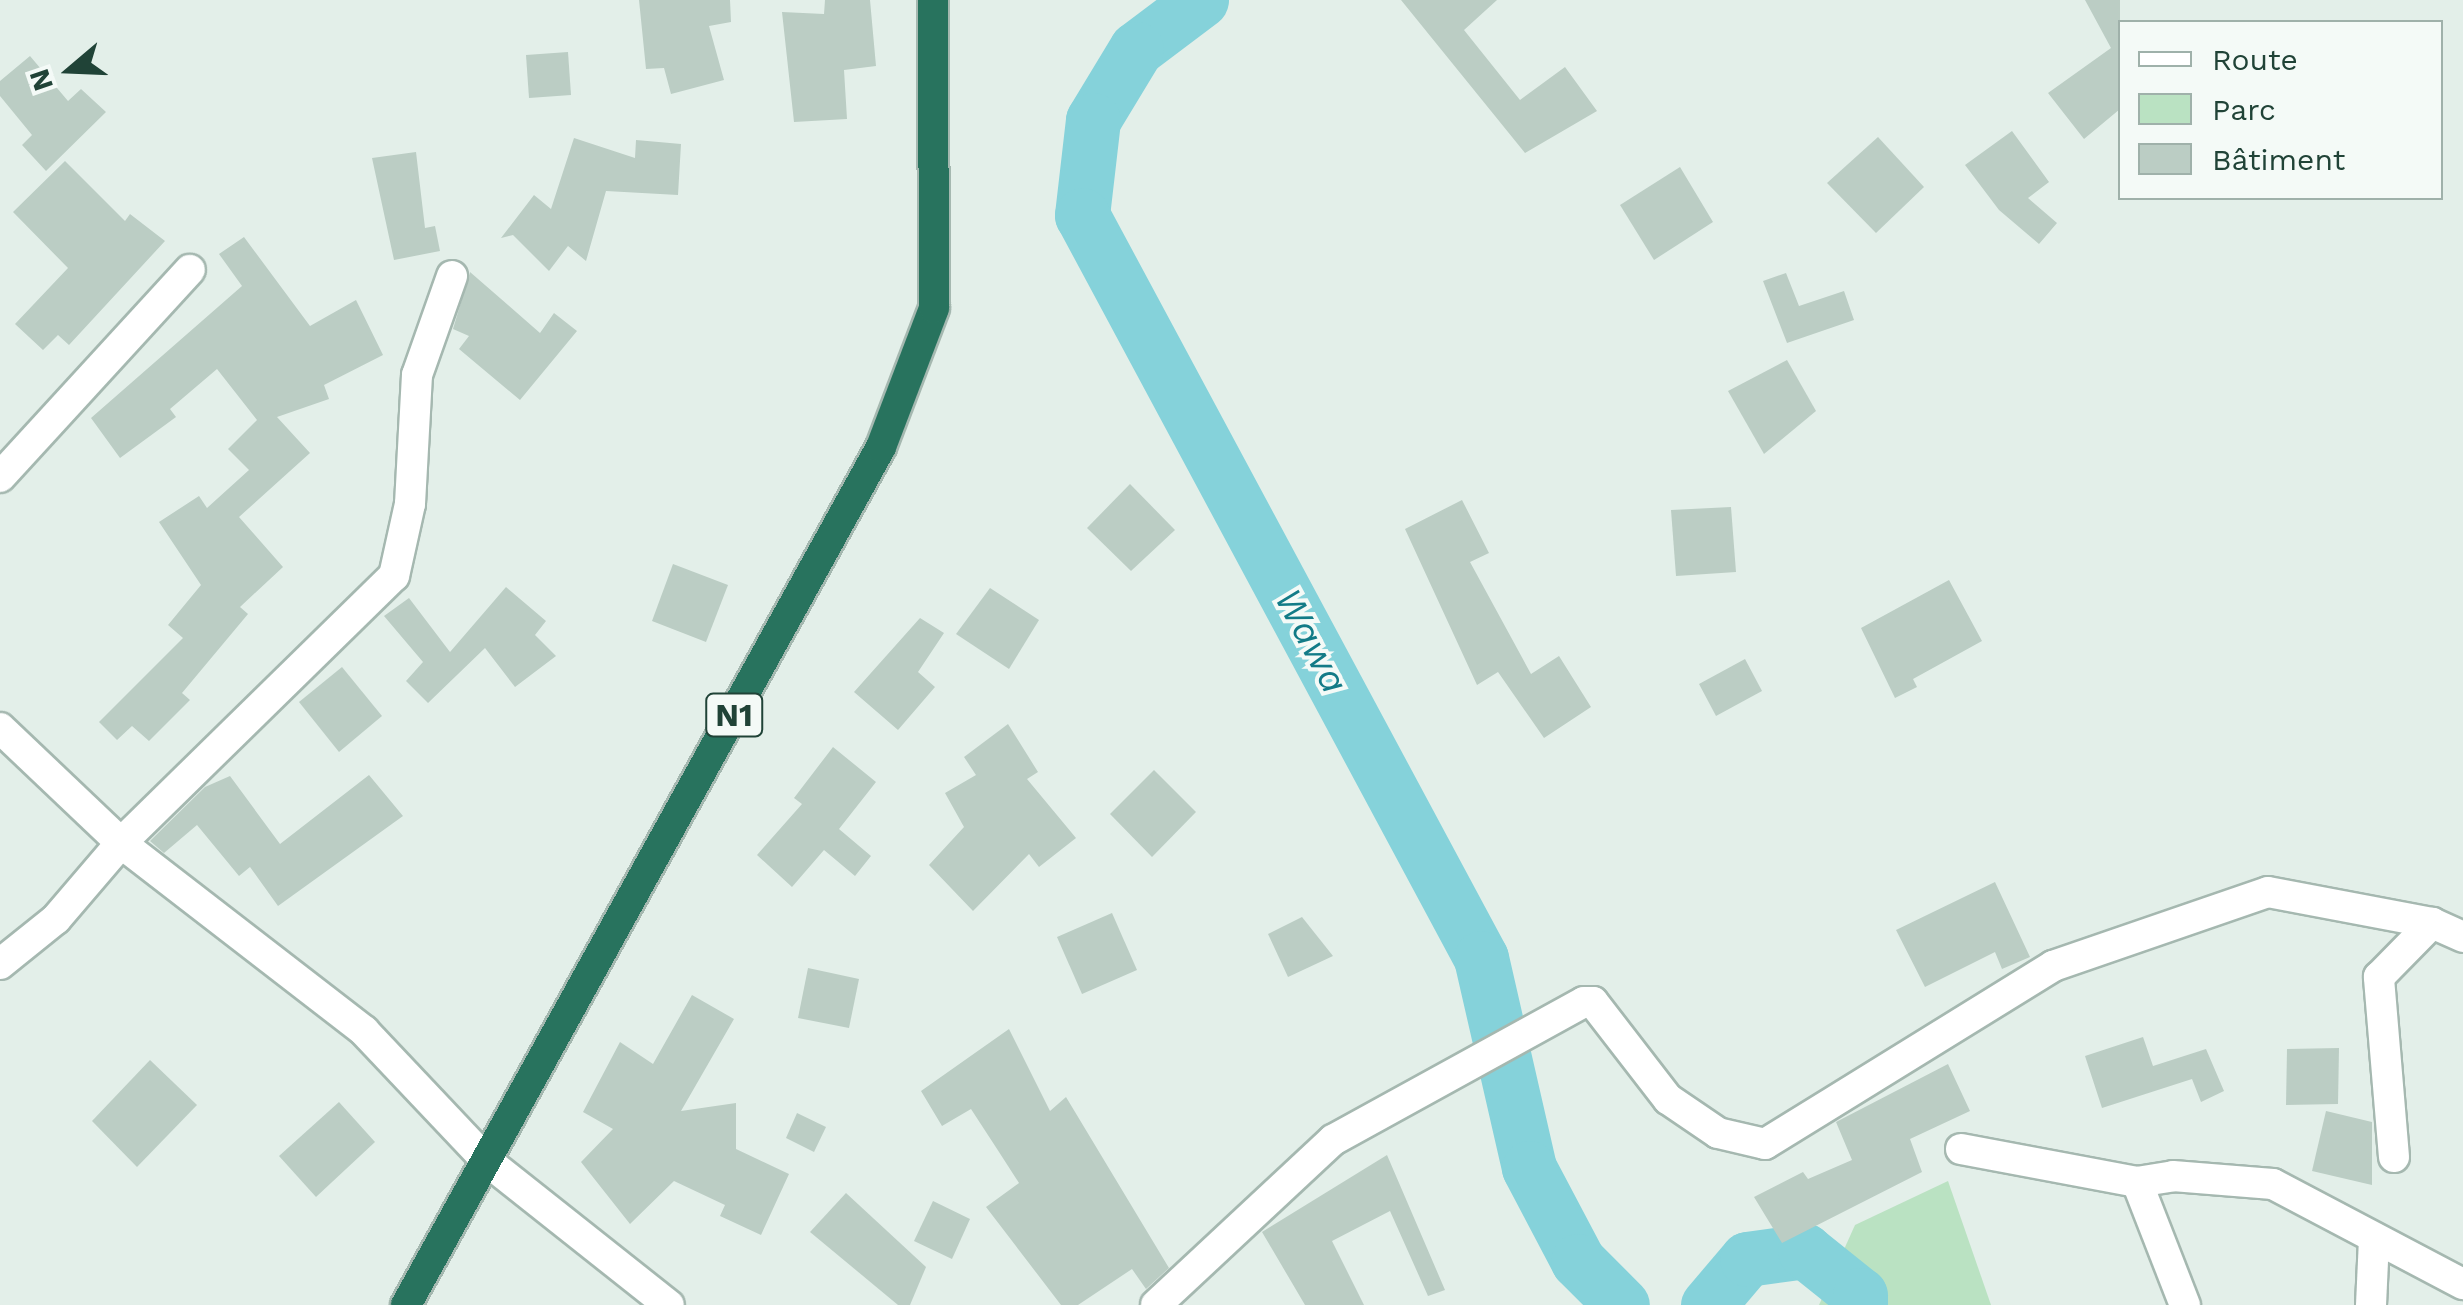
<!DOCTYPE html>
<html>
<head>
<meta charset="utf-8">
<style>
	body { margin:0 }
	#map { position:relative; width:2463px; height:1305px; overflow:hidden; background:#e3efe9; font-family:"Work Sans",sans-serif }
	div>[style] { position:absolute }
	.green>* { inset:0; background:#bae2c2 }
	.river>* { height:55px; margin:-27.5px; padding:0 27.5px; transform-origin:27.5px; border-radius:27.5px; background:#85d2da }
	.building>* { inset:0; background:#bbcdc4 }
	.roads { filter:drop-shadow(2px 0 #a5b8b0) drop-shadow(-2px 0 #a5b8b0) drop-shadow(0 2px #a5b8b0) drop-shadow(0 -2px #a5b8b0) }
	.minor>* { height:30px; margin:-15px; padding:0 15px; transform-origin:15px; border-radius:15px; background:#fff }
	.highway>* { height:30px; margin:-15px; padding:0 15px; transform-origin:15px; border-radius:15px; background:#28735e }
	span { translate:-50% -50%; white-space:nowrap; text-align:center; line-height:1.15; -webkit-text-stroke:8px #f4faf7; paint-order:stroke }
	.shield-label span { padding:2px 8px; background:#f4faf7; border:2px solid; border-radius:8px; -webkit-text-stroke-width:0 }
	.shield-label { font-size:32px; color:#204337; font-weight:700 }
	.water-label { font-size:38px; color:#127b87; font-style:italic }
	.legend { position:absolute; left:2118px; top:20px; width:325px; height:180px; box-sizing:border-box; background:#f4faf7; border:2px solid #9fb1aa; margin:0; padding:12px 18px; list-style:none; font-size:30px; color:#204337 }
	.legend li { display:flex; align-items:center; gap:20px; height:50px }
	.legend b { width:50px; border:2px solid #9fb1aa }
	.north { position:absolute; left:20px; top:20px; width:100px; height:100px; -webkit-text-stroke:8px #f4faf7; paint-order:stroke; rotate:251deg; font-size:28px; font-weight:700; line-height:40px; text-align:center; color:#204337 }
	.north::after { content:''; display:block; margin:auto; width:35px; height:45px; background:#204337; clip-path:polygon(50% 0,100% 100%,50% 72%,0 100%) }
</style>
</head>
<body>
<div id="map">
	<div class="green">
		<div style="clip-path:polygon(1948px 1181px,1991px 1305px,1819px 1305px,1855px 1225px)"></div>
	</div>
	<div class="river">
		<div style="left:1201px;top:0;width:81px;rotate:143deg"></div>
		<div style="left:1136px;top:49px;width:83px;rotate:121.2deg"></div>
		<div style="left:1093px;top:120px;width:96px;rotate:96.6deg"></div>
		<div style="left:1082px;top:215px;width:843px;rotate:61.76deg"></div>
		<div style="left:1481px;top:958px;width:215px;rotate:77.1deg"></div>
		<div style="left:1529px;top:1168px;width:105px;rotate:62.2deg"></div>
		<div style="left:1578px;top:1261px;width:62px;rotate:45deg"></div>
		<div style="left:1708px;top:1305px;width:60px;rotate:-49.7deg"></div>
		<div style="left:1747px;top:1259px;width:59px;rotate:-7.9deg"></div>
		<div style="left:1805px;top:1251px;width:70px;rotate:38.7deg"></div>
		<div style="left:1860px;top:1295px;width:10px;rotate:90deg"></div>
	</div>
	<div class="building">
		<div style="clip-path:polygon(639px 0,730px 0,731px 22px,709px 26px,724px 80px,671px 94px,664px 68px,646px 69px)"></div>
		<div style="clip-path:polygon(825px 0,870px 0,876px 66px,844px 70px,847px 119px,794px 122px,782px 12px,824px 14px)"></div>
		<div style="clip-path:polygon(1401px 0,1497px 0,1464px 30px,1520px 100px,1565px 67px,1597px 111px,1525px 153px)"></div>
		<div style="clip-path:polygon(2085px 0,2120px 0,2120px 109px,2084px 139px,2048px 93px,2111px 48px)"></div>
		<div style="clip-path:polygon(568px 52px,571px 95px,529px 98px,526px 55px)"></div>
		<div style="clip-path:polygon(30px 56px,68px 101px,81px 89px,106px 112px,46px 171px,22px 145px,32px 135px,0 96px,0 81px)"></div>
		<div style="clip-path:polygon(2012px 131px,2049px 182px,2028px 198px,2057px 223px,2039px 244px,1999px 210px,1965px 165px)"></div>
		<div style="clip-path:polygon(1878px 137px,1924px 187px,1876px 233px,1827px 183px)"></div>
		<div style="clip-path:polygon(574px 138px,635px 158px,636px 140px,681px 144px,678px 195px,606px 191px,586px 261px,568px 246px,549px 271px,513px 235px,501px 238px,534px 195px,551px 209px)"></div>
		<div style="clip-path:polygon(416px 152px,425px 228px,435px 226px,440px 251px,394px 260px,372px 158px)"></div>
		<div style="clip-path:polygon(65px 161px,125px 221px,130px 214px,165px 241px,69px 345px,58px 335px,43px 350px,15px 324px,68px 268px,13px 212px)"></div>
		<div style="clip-path:polygon(1680px 167px,1713px 222px,1654px 260px,1620px 205px)"></div>
		<div style="clip-path:polygon(244px 237px,310px 326px,356px 300px,383px 355px,324px 385px,329px 399px,277px 417px,310px 453px,239px 517px,283px 567px,240px 607px,248px 614px,182px 693px,190px 700px,149px 741px,132px 726px,117px 740px,99px 722px,183px 638px,168px 625px,201px 585px,159px 522px,199px 496px,207px 508px,249px 470px,228px 449px,257px 420px,217px 369px,170px 409px,176px 417px,120px 458px,91px 418px,242px 286px,219px 254px)"></div>
		<div style="clip-path:polygon(470px 272px,540px 333px,554px 313px,577px 331px,520px 400px,459px 349px,469px 336px,453px 329px)"></div>
		<div style="clip-path:polygon(1786px 273px,1799px 306px,1844px 291px,1854px 320px,1787px 343px,1763px 281px)"></div>
		<div style="clip-path:polygon(1787px 360px,1816px 411px,1764px 454px,1728px 391px)"></div>
		<div style="clip-path:polygon(1130px 484px,1175px 530px,1131px 571px,1087px 528px)"></div>
		<div style="clip-path:polygon(1462px 500px,1489px 553px,1470px 562px,1531px 674px,1559px 656px,1591px 707px,1544px 738px,1498px 672px,1477px 685px,1405px 529px)"></div>
		<div style="clip-path:polygon(1731px 507px,1736px 572px,1676px 576px,1671px 510px)"></div>
		<div style="clip-path:polygon(673px 564px,728px 585px,706px 642px,652px 621px)"></div>
		<div style="clip-path:polygon(1949px 580px,1982px 641px,1913px 679px,1917px 687px,1895px 698px,1861px 628px)"></div>
		<div style="clip-path:polygon(506px 587px,546px 621px,535px 635px,556px 656px,515px 687px,485px 648px,428px 703px,406px 681px,423px 662px,384px 616px,409px 598px,450px 652px)"></div>
		<div style="clip-path:polygon(990px 588px,1039px 620px,1009px 669px,956px 634px)"></div>
		<div style="clip-path:polygon(920px 618px,944px 633px,918px 672px,935px 687px,898px 730px,854px 692px)"></div>
		<div style="clip-path:polygon(1745px 659px,1762px 691px,1716px 716px,1699px 684px)"></div>
		<div style="clip-path:polygon(342px 667px,382px 716px,339px 752px,299px 702px)"></div>
		<div style="clip-path:polygon(1008px 724px,1038px 772px,1027px 779px,1076px 838px,1039px 867px,1029px 854px,973px 911px,929px 865px,964px 827px,945px 793px,976px 775px,964px 757px)"></div>
		<div style="clip-path:polygon(833px 747px,876px 782px,839px 829px,871px 856px,855px 876px,824px 850px,792px 887px,757px 855px,802px 804px,794px 798px)"></div>
		<div style="clip-path:polygon(1154px 770px,1196px 812px,1152px 857px,1110px 814px)"></div>
		<div style="clip-path:polygon(369px 775px,403px 816px,278px 906px,250px 867px,239px 876px,197px 825px,164px 853px,150px 841px,205px 787px,230px 776px,280px 844px)"></div>
		<div style="clip-path:polygon(1995px 882px,2030px 957px,2002px 969px,1995px 952px,1925px 987px,1896px 930px)"></div>
		<div style="clip-path:polygon(1112px 913px,1137px 970px,1082px 994px,1057px 937px)"></div>
		<div style="clip-path:polygon(1302px 917px,1333px 956px,1288px 977px,1268px 934px)"></div>
		<div style="clip-path:polygon(808px 968px,859px 979px,849px 1028px,798px 1018px)"></div>
		<div style="clip-path:polygon(692px 995px,734px 1019px,681px 1111px,736px 1103px,736px 1149px,789px 1174px,761px 1235px,720px 1216px,725px 1205px,674px 1181px,630px 1224px,581px 1162px,613px 1129px,583px 1112px,620px 1042px,653px 1064px)"></div>
		<div style="clip-path:polygon(1009px 1029px,1050px 1111px,1066px 1097px,1169px 1268px,1146px 1289px,1132px 1269px,1078px 1305px,1061px 1305px,986px 1207px,1019px 1183px,999px 1152px,971px 1109px,942px 1126px,921px 1091px)"></div>
		<div style="clip-path:polygon(2143px 1037px,2153px 1066px,2206px 1049px,2224px 1091px,2201px 1102px,2192px 1079px,2102px 1108px,2085px 1056px)"></div>
		<div style="clip-path:polygon(2339px 1048px,2338px 1104px,2286px 1105px,2287px 1049px)"></div>
		<div style="clip-path:polygon(150px 1060px,197px 1105px,137px 1167px,92px 1121px)"></div>
		<div style="clip-path:polygon(1948px 1064px,1970px 1111px,1910px 1139px,1922px 1172px,1782px 1243px,1754px 1197px,1803px 1172px,1808px 1179px,1852px 1160px,1836px 1122px)"></div>
		<div style="clip-path:polygon(339px 1102px,375px 1142px,316px 1197px,279px 1156px)"></div>
		<div style="clip-path:polygon(2326px 1111px,2372px 1122px,2372px 1185px,2312px 1171px)"></div>
		<div style="clip-path:polygon(797px 1113px,826px 1127px,814px 1152px,786px 1138px)"></div>
		<div style="clip-path:polygon(1387px 1155px,1445px 1290px,1428px 1296px,1390px 1211px,1332px 1241px,1364px 1305px,1305px 1305px,1262px 1232px)"></div>
		<div style="clip-path:polygon(846px 1193px,926px 1267px,910px 1305px,898px 1305px,810px 1232px)"></div>
		<div style="clip-path:polygon(933px 1201px,970px 1219px,952px 1259px,914px 1241px)"></div>
	</div>
	<div class="roads">
		<div class="minor">
			<div style="left:0;top:477px;width:281px;rotate:-47.5deg"></div>
			<div style="left:0;top:728px;width:167px;rotate:43.5deg"></div>
			<div style="left:121px;top:843px;width:307px;rotate:37.7deg"></div>
			<div style="left:364px;top:1031px;width:179px;rotate:46.6deg"></div>
			<div style="left:487px;top:1161px;width:232px;rotate:38.4deg"></div>
			<div style="left:0;top:964px;width:72px;rotate:-38.8deg"></div>
			<div style="left:56px;top:919px;width:100px;rotate:-49.5deg"></div>
			<div style="left:121px;top:843px;width:382px;rotate:-44.4deg"></div>
			<div style="left:394px;top:576px;width:74px;rotate:-77.5deg"></div>
			<div style="left:410px;top:504px;width:129px;rotate:-86.9deg"></div>
			<div style="left:417px;top:375px;width:105px;rotate:-70.5deg"></div>
			<div style="left:1961px;top:1149px;width:179px;rotate:10.6deg"></div>
			<div style="left:2137px;top:1182px;width:36px;rotate:-9deg"></div>
			<div style="left:2173px;top:1176px;width:100px;rotate:4.6deg"></div>
			<div style="left:2273px;top:1184px;width:215px;rotate:27.8deg"></div>
			<div style="left:2394px;top:1157px;width:181px;rotate:-94.8deg"></div>
			<div style="left:2379px;top:977px;width:76px;rotate:-45.5deg"></div>
			<div style="left:2432px;top:923px;width:34px;rotate:24deg"></div>
			<div style="left:2137px;top:1182px;width:132px;rotate:68.7deg"></div>
			<div style="left:1156px;top:1305px;width:242px;rotate:-43deg"></div>
			<div style="left:1333px;top:1140px;width:286px;rotate:-28.8deg"></div>
			<div style="left:1584px;top:1002px;width:9px"></div>
			<div style="left:1593px;top:1002px;width:123px;rotate:52.3deg"></div>
			<div style="left:1668px;top:1099px;width:60px;rotate:34.2deg"></div>
			<div style="left:1718px;top:1133px;width:48px;rotate:13.2deg"></div>
			<div style="left:1765px;top:1144px;width:339px;rotate:-31.7deg"></div>
			<div style="left:2053px;top:966px;width:227px;rotate:-19deg"></div>
			<div style="left:2268px;top:892px;width:167px;rotate:10.7deg"></div>
			<div style="left:2371px;top:1305px;width:65px;rotate:-87.4deg"></div>
		</div>
		<div class="highway">
			<div style="left:406px;top:1305px;width:981px;rotate:-61.03deg"></div>
			<div style="left:881px;top:447px;width:149px;rotate:-69.1deg"></div>
			<div style="left:934px;top:308px;width:308px;rotate:-90.2deg"></div>
		</div>
	</div>
	<div class="shield-label">
		<span style="left:734px;top:715px">N1</span>
	</div>
	<div class="water-label">
		<span style="left:1311px;top:641px;rotate:62deg">Wawa</span>
	</div>
	<ul class="legend">
	<li><b style="height:12px;background:#fff"></b>Route</li>
	<li><b style="height:28px;background:#bae2c2"></b>Parc</li>
	<li><b style="height:28px;background:#bbcdc4"></b>Bâtiment</li>
	</ul>
	<div class="north">N</div>
</div>
</body>
</html>
